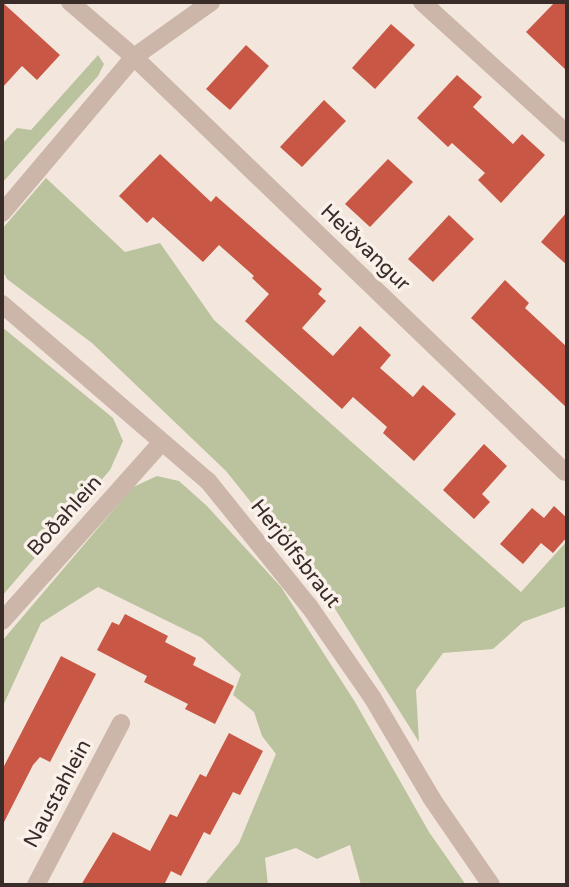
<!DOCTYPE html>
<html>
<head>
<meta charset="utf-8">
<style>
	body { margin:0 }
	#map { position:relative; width:569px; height:887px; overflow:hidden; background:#f3e7dd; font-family:"Varela Round",sans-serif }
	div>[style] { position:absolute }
	.green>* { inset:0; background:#bac39d }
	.building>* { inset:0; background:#c95745 }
	.minor>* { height:18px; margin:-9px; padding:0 9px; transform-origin:9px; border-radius:9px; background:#ccb5a9 }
	.tertiary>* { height:18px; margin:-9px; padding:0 9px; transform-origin:9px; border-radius:9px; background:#ccb5a9 }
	span { translate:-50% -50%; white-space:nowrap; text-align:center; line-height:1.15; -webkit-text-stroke:7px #faf1ea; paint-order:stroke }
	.street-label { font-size:21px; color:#392c29 }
	.frame { position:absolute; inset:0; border:4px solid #392c29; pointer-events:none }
</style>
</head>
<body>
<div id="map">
	<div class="green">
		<div style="clip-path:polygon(98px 55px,104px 64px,98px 76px,2px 183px,2px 144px,17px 128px,31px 130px)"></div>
		<div style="clip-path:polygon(46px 178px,125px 252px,160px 243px,214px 320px,521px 592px,567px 541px,567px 606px,523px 622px,493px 649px,443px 653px,416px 690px,419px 742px,330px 601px,226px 471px,92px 343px,7px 279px,2px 270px,2px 229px)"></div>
		<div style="clip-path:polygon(2px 327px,113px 418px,123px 441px,110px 470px,2px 596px)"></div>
		<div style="clip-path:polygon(157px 476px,179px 481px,207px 506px,281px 587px,355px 702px,429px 832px,466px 885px,361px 885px,350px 845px,317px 859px,296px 848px,265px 858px,268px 885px,204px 885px,239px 843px,276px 754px,262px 736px,254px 712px,233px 695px,241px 674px,202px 638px,98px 587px,41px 623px,2px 708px,2px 641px,133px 487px)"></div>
	</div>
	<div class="building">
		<div style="clip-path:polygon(2px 2px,60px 55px,37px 80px,22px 66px,2px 88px)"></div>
		<div style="clip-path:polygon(555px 2px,567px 2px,567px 71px,526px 32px)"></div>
		<div style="clip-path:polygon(391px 24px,415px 45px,375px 89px,352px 68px)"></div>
		<div style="clip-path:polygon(246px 45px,269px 66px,230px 110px,206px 89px)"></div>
		<div style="clip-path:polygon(457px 75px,482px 97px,473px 107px,513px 144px,522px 134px,545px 155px,501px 203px,478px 180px,485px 173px,452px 143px,448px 147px,417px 118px)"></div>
		<div style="clip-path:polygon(324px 100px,346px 121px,302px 167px,280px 147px)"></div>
		<div style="clip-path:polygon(160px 154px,211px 202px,216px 196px,322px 289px,318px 294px,326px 301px,302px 328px,333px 356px,360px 326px,391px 355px,380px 368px,413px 397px,423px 385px,456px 414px,414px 461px,383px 433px,387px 427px,353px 397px,342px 409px,245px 321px,269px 294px,252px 278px,254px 276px,219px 245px,203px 262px,153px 217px,147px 223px,119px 196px)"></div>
		<div style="clip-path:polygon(388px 159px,413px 182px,370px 227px,345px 204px)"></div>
		<div style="clip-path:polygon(567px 212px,567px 265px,541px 242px)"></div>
		<div style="clip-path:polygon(449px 215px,474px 239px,433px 282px,408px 259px)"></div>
		<div style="clip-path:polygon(505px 280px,529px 303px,525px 308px,567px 347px,567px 408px,471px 318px)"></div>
		<div style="clip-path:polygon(484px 444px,507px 466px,482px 494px,490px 502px,474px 519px,443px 490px)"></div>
		<div style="clip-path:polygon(554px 506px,567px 518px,567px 537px,553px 553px,541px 543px,523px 564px,500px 544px,532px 508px,544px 518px)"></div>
		<div style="clip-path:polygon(125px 614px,168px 636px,165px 642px,196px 658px,193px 665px,234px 686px,215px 724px,185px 709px,188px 704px,144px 682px,147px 676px,97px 650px,112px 622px,119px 625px)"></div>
		<div style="clip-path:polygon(61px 656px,96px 674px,50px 762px,40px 757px,33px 765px,2px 826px,2px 770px)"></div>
		<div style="clip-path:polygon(229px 733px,263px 751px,240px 795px,233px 792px,210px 835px,204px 832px,181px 876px,171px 871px,164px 885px,81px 885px,113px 832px,150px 851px,170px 814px,177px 817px,200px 774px,206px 777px)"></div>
	</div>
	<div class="minor">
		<div style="left:70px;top:2px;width:84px;rotate:40.7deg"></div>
		<div style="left:134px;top:57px;width:598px;rotate:43.92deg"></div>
		<div style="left:422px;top:2px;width:196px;rotate:42.3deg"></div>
		<div style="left:2px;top:213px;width:204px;rotate:-49.8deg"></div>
		<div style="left:134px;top:57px;width:95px;rotate:-35.5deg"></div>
		<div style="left:2px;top:621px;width:240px;rotate:-48.2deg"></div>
		<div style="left:36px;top:885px;width:183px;rotate:-62.3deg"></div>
	</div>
	<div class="tertiary">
		<div style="left:2px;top:304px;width:272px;rotate:40.7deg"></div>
		<div style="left:208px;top:481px;width:161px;rotate:51.1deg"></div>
		<div style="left:309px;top:606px;width:111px;rotate:55.3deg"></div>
		<div style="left:372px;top:697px;width:118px;rotate:59.5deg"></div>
		<div style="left:432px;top:799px;width:104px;rotate:55.5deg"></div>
	</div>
	<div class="street-label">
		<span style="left:365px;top:248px;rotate:44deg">Heiðvangur</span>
		<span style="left:65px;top:516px;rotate:-48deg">Boðahlein</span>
		<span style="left:295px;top:554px;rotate:52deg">Herjólfsbraut</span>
		<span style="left:58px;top:794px;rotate:-62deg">Naustahlein</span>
	</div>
	<div class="frame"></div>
</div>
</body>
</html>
